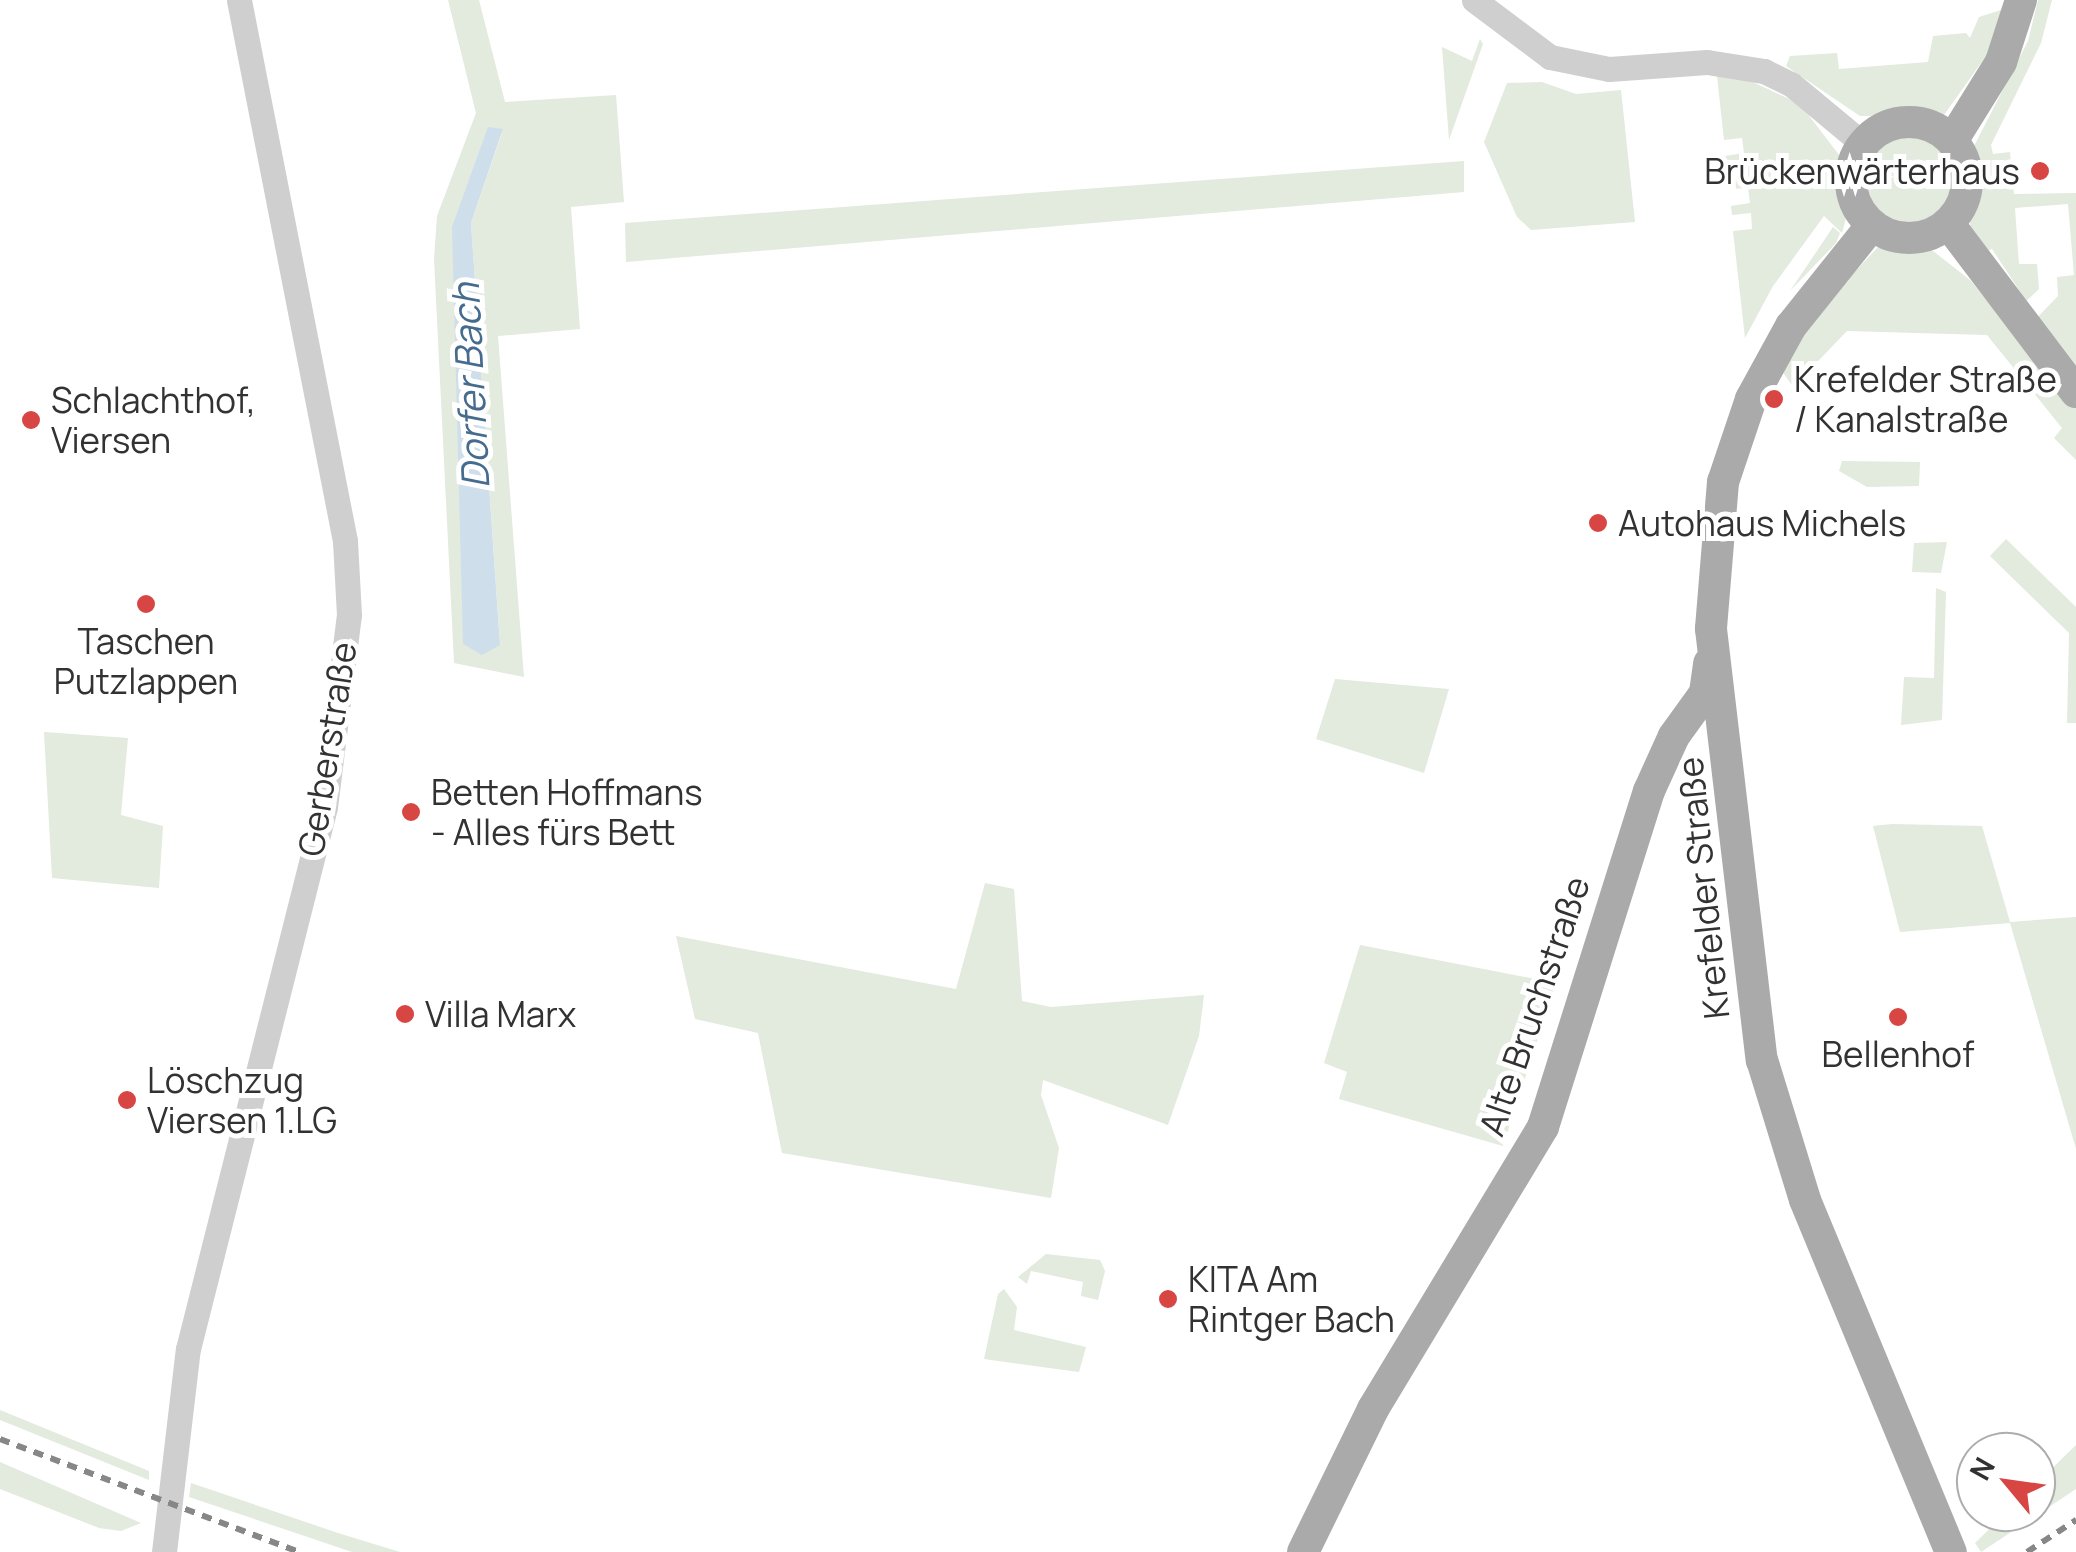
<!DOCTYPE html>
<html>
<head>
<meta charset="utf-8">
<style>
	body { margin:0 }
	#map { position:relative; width:2076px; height:1552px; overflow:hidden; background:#fff; font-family:Manrope,sans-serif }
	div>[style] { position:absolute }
	.green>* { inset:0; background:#e3eade }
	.round { border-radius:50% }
	.water>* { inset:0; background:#cfdeeb }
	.minor>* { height:25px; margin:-12.5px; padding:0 12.5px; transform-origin:12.5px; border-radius:12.5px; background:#cfcfcf }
	.major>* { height:32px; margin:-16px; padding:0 16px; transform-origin:16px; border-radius:16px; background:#aaa }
	.major>.ring { margin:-16px; padding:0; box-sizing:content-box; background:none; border:32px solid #aaa; border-radius:50% }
	.rail>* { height:6px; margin-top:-3px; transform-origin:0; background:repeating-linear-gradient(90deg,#878787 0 10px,transparent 0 18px) }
	.dots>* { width:28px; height:28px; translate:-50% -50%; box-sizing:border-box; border:5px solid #fff; border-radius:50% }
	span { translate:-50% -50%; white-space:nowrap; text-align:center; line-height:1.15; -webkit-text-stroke:10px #fff; paint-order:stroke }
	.poi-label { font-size:35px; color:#323232 }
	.right { translate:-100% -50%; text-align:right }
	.left { translate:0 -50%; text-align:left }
	.street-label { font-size:35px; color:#323232 }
	.water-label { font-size:38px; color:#456b8e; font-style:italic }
	.north { position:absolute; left:1956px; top:1432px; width:100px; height:100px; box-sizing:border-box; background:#fff; border:2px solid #adadad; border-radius:50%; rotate:299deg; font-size:28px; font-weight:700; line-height:40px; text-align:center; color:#323232 }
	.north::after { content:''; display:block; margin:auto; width:35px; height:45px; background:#d84644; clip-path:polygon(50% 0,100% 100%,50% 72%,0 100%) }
</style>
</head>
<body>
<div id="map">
	<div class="green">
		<div style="clip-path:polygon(evenodd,448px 0,479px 0,505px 102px,616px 95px,624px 202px,571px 207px,580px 329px,498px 336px,524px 677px,454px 663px,434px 259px,437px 216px,476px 113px,448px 0,503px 130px,471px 223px,500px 644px,452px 228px,503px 130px)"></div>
		<div style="clip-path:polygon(2038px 0,2052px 0,2041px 43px,1991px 145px,1993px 154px,2010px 152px,2014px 194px,2076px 193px,2076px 376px,2032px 323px,2058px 296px,2057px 277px,2074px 275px,2068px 204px,2015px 208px,2019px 264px,2037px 264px,2039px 289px,2020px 307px,2021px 293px,1992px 249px,1983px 253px,1970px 228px,1973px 148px,2028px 41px)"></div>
		<div style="clip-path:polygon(2004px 9px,1988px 53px,1944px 115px,1860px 116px,1786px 66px,1790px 56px,1837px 53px,1839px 69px,1928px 62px,1933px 36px,1966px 33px,1970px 38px,1979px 17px)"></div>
		<div style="clip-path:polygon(1480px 39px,1483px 44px,1449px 140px,1442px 47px,1472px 61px)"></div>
		<div style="clip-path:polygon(1717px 76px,1740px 76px,1800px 104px,1846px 164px,1849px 207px,1842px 233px,1824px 216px,1773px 286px,1745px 338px,1733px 231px,1752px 229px,1751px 213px,1732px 215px,1731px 206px,1750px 203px,1748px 188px,1729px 189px,1728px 180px,1747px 179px,1745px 163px,1726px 165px,1725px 156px,1744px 153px,1742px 138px,1724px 140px)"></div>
		<div style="clip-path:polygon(1542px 82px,1576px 94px,1621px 90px,1635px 222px,1531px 230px,1517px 217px,1484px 142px,1507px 83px)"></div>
		<div class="round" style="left:1867px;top:137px;width:86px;height:86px"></div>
		<div style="clip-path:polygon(1464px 161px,1464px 192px,626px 262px,625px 223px)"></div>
		<div style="clip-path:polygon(1833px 227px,1840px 233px,1836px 243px,1790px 291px)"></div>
		<div style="clip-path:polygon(1880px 245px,1928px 247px,1970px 280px,2076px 408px,2076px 460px,2054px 438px,2062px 428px,1987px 335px,1847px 331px,1793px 387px,1780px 368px,1802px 328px)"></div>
		<div style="clip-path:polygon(1842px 461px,1920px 462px,1919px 486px,1867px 487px,1839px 471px)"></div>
		<div style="clip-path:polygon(2006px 539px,2076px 607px,2076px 723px,2067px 723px,2069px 633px,1990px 556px)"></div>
		<div style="clip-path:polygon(1947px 542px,1941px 573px,1912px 572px,1914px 543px)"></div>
		<div style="clip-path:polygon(1936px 588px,1946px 592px,1942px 720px,1901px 725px,1904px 677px,1934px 678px)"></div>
		<div style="clip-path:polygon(1335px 679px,1449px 689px,1424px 773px,1316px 739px)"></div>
		<div style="clip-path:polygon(44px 732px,128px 738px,121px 815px,163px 826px,159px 888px,52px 878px)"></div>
		<div style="clip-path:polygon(1892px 824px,1982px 826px,2010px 922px,2076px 917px,2076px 1149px,2010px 923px,1900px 932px,1873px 826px)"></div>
		<div style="clip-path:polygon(985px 883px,1014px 889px,1022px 1001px,1051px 1007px,1204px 995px,1199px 1036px,1168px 1125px,1043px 1080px,1041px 1095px,1059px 1148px,1051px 1198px,782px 1153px,758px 1033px,695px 1019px,676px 936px,956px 989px)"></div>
		<div style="clip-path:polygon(1360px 945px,1556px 983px,1503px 1146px,1339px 1099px,1347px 1072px,1324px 1063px)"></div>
		<div style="clip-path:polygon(1046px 1254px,1100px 1260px,1105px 1271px,1098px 1300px,1081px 1296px,1083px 1282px,1031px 1271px,1027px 1284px,1018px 1277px)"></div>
		<div style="clip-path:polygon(1004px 1289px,1017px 1307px,1014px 1330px,1086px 1347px,1079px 1372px,984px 1359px,998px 1294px)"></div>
		<div style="clip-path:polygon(0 1410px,149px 1471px,149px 1480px,0 1420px)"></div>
		<div style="clip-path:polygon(2076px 1445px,2076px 1489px,1981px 1552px,1975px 1543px,2007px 1512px,2036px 1512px,2036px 1484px)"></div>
		<div style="clip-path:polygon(0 1463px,0 1462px,141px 1523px,121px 1531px,99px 1528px,0 1489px)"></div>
		<div style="clip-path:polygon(191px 1483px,338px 1533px,400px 1552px,352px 1552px,189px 1497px)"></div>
	</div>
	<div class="water">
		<div style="clip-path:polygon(488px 127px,503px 129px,471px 223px,500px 645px,482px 655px,463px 644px,452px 227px)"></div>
	</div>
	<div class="minor">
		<div style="left:1474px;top:0;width:95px;rotate:36.9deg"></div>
		<div style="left:1550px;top:57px;width:60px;rotate:11.5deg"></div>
		<div style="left:1609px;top:69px;width:98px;rotate:-4.1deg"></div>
		<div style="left:1707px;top:62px;width:58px;rotate:9deg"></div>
		<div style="left:1764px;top:71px;width:30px;rotate:26deg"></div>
		<div style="left:1791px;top:84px;width:94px;rotate:39.8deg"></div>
		<div style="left:164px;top:1552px;width:204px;rotate:-83.3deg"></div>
		<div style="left:188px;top:1349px;width:559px;rotate:-75.81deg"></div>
		<div style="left:325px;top:807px;width:193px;rotate:-82.9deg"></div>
		<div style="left:349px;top:615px;width:74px;rotate:-93.1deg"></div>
		<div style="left:345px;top:541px;width:551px;rotate:-101.09deg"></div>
	</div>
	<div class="major">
		<div class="ring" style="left:1851px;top:122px;width:84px;height:84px"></div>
		<div style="left:1952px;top:141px;width:93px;rotate:-58.2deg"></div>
		<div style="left:2001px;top:62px;width:65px;rotate:-72.1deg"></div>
		<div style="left:1948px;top:223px;width:212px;rotate:52.9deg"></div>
		<div style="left:1872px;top:225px;width:129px;rotate:128.7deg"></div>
		<div style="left:1791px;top:326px;width:83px;rotate:118.7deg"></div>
		<div style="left:1751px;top:399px;width:88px;rotate:108.6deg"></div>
		<div style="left:1723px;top:482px;width:147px;rotate:94.7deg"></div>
		<div style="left:1711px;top:629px;width:434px;rotate:83.3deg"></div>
		<div style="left:1762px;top:1060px;width:146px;rotate:72.9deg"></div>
		<div style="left:1805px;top:1200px;width:381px;rotate:67.5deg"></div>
		<div style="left:1303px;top:1552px;width:159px;rotate:-63.9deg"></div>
		<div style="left:1373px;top:1409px;width:329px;rotate:-58.9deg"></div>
		<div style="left:1543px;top:1127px;width:352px;rotate:-72.5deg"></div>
		<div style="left:1649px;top:791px;width:60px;rotate:-65.6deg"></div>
		<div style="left:1674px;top:736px;width:53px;rotate:-54.2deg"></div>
		<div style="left:1705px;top:693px;width:30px;rotate:-82deg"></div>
	</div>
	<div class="rail">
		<div style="left:0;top:1439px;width:320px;rotate:20.7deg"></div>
		<div style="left:2027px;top:1552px;width:59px;rotate:-33.1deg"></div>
	</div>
	<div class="dots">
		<div style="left:2040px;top:171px;background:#d84644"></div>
		<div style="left:1774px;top:399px;background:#d84644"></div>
		<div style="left:31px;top:420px;background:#d84644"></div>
		<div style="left:1598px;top:523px;background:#d84644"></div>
		<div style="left:146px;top:604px;background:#d84644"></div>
		<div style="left:411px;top:812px;background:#d84644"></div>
		<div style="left:405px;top:1014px;background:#d84644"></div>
		<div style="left:1898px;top:1017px;background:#d84644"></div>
		<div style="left:127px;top:1100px;background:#d84644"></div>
		<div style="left:1168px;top:1299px;background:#d84644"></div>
	</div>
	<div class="poi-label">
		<span class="right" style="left:2020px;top:171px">Brückenwärterhaus</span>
		<span class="left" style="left:1794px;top:399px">Krefelder Straße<br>/ Kanalstraße</span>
		<span class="left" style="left:51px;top:420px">Schlachthof,<br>Viersen</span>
		<span class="left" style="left:1618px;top:523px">Autohaus Michels</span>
		<span style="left:146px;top:661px">Taschen<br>Putzlappen</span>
		<span class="left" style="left:431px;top:812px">Betten Hoffmans<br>- Alles fürs Bett</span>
		<span class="left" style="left:425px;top:1014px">Villa Marx</span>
		<span style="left:1898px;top:1054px">Bellenhof</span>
		<span class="left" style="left:147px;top:1100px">Löschzug<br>Viersen 1.LG</span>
		<span class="left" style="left:1188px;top:1299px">KITA Am<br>Rintger Bach</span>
	</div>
	<div class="street-label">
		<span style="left:327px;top:749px;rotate:-81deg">Gerberstraße</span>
		<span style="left:1703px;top:888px;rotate:-96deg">Krefelder Straße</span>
		<span style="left:1534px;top:1006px;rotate:-71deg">Alte Bruchstraße</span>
	</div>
	<div class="water-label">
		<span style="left:470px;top:386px;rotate:-93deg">Dorfer Bach</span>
	</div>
	<div class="north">N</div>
</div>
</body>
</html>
